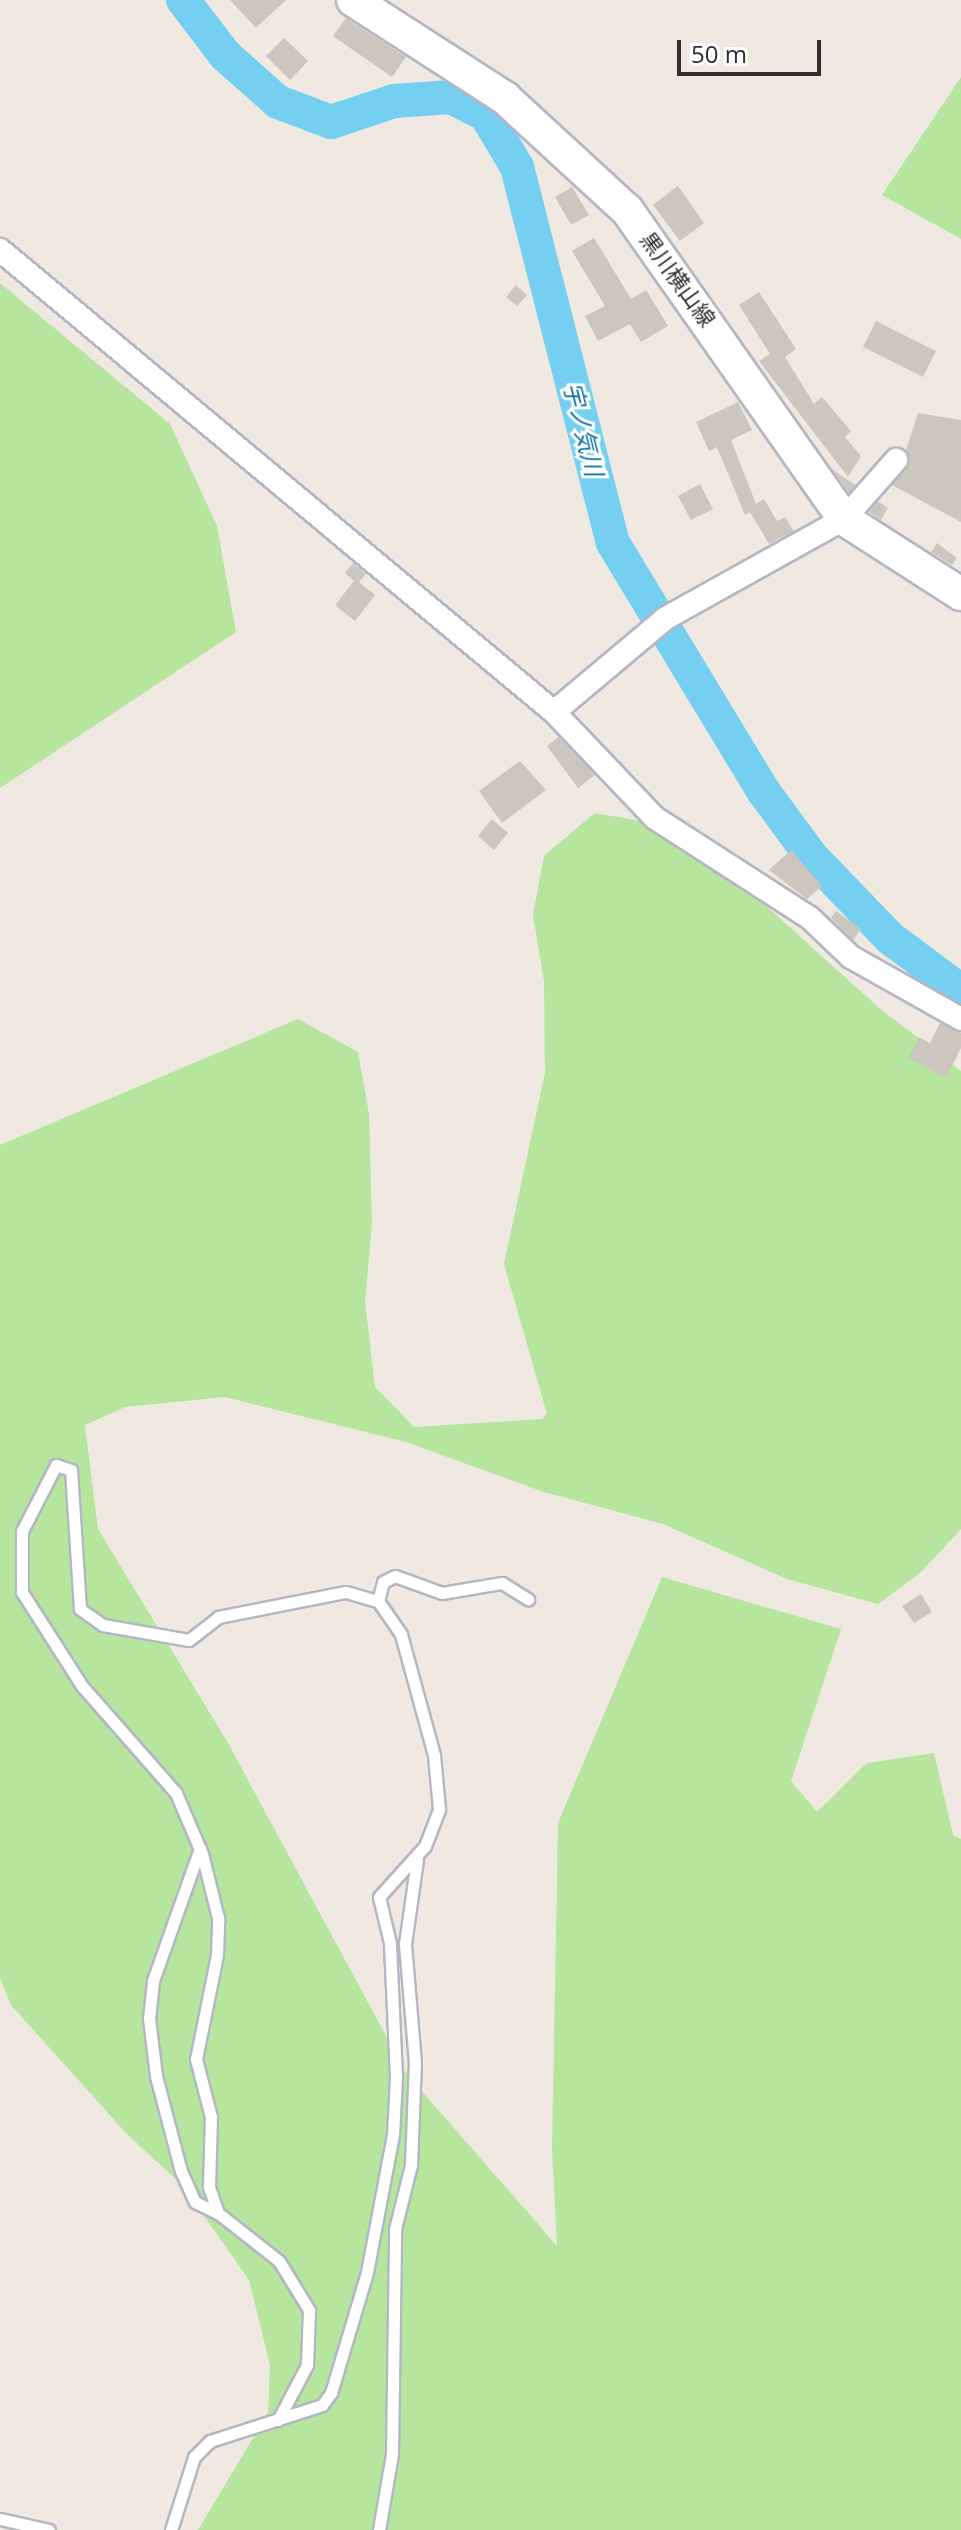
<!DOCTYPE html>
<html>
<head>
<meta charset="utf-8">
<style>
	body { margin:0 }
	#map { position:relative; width:961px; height:2530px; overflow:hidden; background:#efe9e1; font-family:"Open Sans","Noto Sans JP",sans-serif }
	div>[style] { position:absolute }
	.green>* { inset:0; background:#b6e59e }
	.river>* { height:34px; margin:-17px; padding:0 17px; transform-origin:17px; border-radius:17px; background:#75cff0 }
	.building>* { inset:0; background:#cbc7bf }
	.roads { filter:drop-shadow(2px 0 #b4b7c1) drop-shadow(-2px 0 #b4b7c1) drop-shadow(0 2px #b4b7c1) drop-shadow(0 -2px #b4b7c1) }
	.service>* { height:11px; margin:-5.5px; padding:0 5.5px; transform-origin:5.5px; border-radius:5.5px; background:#fff }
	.minor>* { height:22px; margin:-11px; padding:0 11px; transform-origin:11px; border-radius:11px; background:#fff }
	.secondary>* { height:32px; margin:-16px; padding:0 16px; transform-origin:16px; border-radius:16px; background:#fff }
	span { translate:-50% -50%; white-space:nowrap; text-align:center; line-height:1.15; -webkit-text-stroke:6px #fff; paint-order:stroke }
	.street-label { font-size:22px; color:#2e2e2e }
	.water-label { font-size:24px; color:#0d6fa3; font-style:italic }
	.scale { position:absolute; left:677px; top:40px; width:144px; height:36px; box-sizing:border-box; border:4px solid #2e2e2e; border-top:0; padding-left:10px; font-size:24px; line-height:28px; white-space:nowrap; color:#2e2e2e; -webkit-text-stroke:6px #fff; paint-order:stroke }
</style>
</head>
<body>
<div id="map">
	<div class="green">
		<div style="clip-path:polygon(961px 77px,961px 239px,882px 195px)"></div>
		<div style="clip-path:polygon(0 283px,170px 424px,217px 526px,236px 632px,0 788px)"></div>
		<div style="clip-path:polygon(595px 813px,662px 825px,743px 885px,878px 1007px,961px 1071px,961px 1529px,920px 1573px,878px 1604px,787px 1579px,663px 1524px,544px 1492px,406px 1442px,225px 1397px,125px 1407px,85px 1425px,98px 1529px,228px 1743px,406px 2073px,557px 2246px,552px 2149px,558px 1823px,662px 1577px,841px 1629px,791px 1781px,817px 1812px,867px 1763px,934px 1753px,953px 1835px,961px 1839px,961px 2530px,198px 2530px,268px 2413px,270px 2365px,249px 2280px,183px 2186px,126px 2133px,11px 2005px,0 1978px,0 1145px,298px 1019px,358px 1052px,369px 1114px,372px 1224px,365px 1302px,375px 1387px,414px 1427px,542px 1419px,547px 1414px,504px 1264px,545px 1073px,544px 981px,533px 915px,544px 856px)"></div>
	</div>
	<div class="river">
		<div style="left:183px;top:0;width:69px;rotate:52.6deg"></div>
		<div style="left:225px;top:55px;width:71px;rotate:41.6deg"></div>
		<div style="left:278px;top:102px;width:57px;rotate:20.7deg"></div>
		<div style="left:331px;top:122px;width:66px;rotate:-18.4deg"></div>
		<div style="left:394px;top:101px;width:57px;rotate:-4deg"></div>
		<div style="left:451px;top:97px;width:39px;rotate:27deg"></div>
		<div style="left:486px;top:115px;width:61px;rotate:59.2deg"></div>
		<div style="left:517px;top:167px;width:388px;rotate:75.7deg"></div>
		<div style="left:613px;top:543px;width:291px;rotate:58.8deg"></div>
		<div style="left:764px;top:792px;width:79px;rotate:53.7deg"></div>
		<div style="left:811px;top:856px;width:114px;rotate:46.1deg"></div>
		<div style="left:890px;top:938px;width:89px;rotate:36.7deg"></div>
	</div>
	<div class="building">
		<div style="clip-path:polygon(230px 0,286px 0,256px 28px)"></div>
		<div style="clip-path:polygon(346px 18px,406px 57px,392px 77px,333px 36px)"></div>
		<div style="clip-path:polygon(284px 38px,308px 61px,290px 80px,266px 56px)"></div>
		<div style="clip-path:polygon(678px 186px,704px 223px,680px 241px,653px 205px)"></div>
		<div style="clip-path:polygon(572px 187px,589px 215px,571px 225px,555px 197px)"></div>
		<div style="clip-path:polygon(594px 238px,631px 299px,646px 290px,668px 326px,641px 342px,630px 324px,598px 341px,585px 316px,605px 306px,572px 251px)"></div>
		<div style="clip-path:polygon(516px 285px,527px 295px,517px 306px,506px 297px)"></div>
		<div style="clip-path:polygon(759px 292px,796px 349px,785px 357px,814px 404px,822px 397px,851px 431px,845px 437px,861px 456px,848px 477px,759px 361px,770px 354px,739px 305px)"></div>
		<div style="clip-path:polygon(876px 321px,936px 351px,923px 377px,863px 347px)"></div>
		<div style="clip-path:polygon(738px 402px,752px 430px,731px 440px,756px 504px,764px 499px,777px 521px,785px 517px,794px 531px,769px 544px,750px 512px,745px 515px,717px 447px,709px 451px,696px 422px)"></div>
		<div style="clip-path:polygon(918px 413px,961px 420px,961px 522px,892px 485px,909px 464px,906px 450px)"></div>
		<div style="clip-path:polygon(832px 469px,855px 485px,849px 493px)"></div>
		<div style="clip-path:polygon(700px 484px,713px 509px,691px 520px,678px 496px)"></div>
		<div style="clip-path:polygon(878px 501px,888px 508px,881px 520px,869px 512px)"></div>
		<div style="clip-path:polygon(937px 543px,957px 558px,952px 565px,931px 552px)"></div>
		<div style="clip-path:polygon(353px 563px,366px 574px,359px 582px,375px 595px,355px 621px,335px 605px,354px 581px,345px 573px)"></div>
		<div style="clip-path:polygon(559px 737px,595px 775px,578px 788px,547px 746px)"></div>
		<div style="clip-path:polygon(520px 761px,546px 790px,502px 823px,479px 791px)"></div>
		<div style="clip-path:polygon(492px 819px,508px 833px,494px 850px,478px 836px)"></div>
		<div style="clip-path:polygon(791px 850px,822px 886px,807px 899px,769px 870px)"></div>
		<div style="clip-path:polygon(836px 911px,861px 929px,853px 940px,831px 918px)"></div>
		<div style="clip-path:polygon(940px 1023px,961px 1033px,961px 1048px,946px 1078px,908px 1058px,919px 1037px,930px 1043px)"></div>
		<div style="clip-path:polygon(921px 1594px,932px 1612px,914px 1623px,902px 1606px)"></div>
	</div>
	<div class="roads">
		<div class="service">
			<div style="left:200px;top:1848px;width:141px;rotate:109.5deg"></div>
			<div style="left:153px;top:1981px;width:37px;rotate:96deg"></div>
			<div style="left:149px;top:2018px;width:58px;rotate:83.1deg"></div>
			<div style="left:156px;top:2076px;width:98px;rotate:75.3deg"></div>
			<div style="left:181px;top:2171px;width:34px;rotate:66deg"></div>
			<div style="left:195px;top:2202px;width:25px;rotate:26deg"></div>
			<div style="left:278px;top:2420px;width:62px;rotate:-62.2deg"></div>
			<div style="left:307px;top:2365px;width:55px;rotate:-87.9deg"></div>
			<div style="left:309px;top:2310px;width:57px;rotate:-121.5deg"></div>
			<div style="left:279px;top:2261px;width:78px;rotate:-141.8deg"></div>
			<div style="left:218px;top:2213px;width:28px;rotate:-109deg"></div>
			<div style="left:209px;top:2187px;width:70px;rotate:-88.4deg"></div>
			<div style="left:211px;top:2117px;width:60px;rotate:-104.5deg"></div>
			<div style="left:196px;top:2059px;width:106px;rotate:-78.6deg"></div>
			<div style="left:217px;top:1955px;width:37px;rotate:-88deg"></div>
			<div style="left:218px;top:1918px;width:66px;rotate:-104deg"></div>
			<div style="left:202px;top:1854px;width:66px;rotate:-113.1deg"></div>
			<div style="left:176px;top:1793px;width:142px;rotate:-131.3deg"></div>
			<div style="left:82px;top:1686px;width:112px;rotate:-122.6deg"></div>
			<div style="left:22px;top:1592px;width:61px;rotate:-90deg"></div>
			<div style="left:22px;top:1531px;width:74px;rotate:-62.7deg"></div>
			<div style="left:56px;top:1465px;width:16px;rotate:18deg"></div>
			<div style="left:71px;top:1470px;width:139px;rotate:86.3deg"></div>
			<div style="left:80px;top:1609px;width:28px;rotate:35deg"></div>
			<div style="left:103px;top:1625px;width:87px;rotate:9.9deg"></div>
			<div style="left:189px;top:1640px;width:37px;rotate:-38deg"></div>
			<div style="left:218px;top:1617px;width:130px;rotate:-11.1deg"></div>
			<div style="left:346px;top:1592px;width:33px;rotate:16deg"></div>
			<div style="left:0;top:2519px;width:50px;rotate:12.7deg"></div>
			<div style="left:171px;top:2530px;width:77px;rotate:-72.5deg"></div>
			<div style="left:194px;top:2457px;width:23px;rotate:-45deg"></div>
			<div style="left:210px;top:2441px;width:118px;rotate:-17.8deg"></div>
			<div style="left:322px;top:2405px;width:15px;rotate:-53deg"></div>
			<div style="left:331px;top:2393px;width:126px;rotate:-73.4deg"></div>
			<div style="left:367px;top:2272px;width:139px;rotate:-79.3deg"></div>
			<div style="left:393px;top:2135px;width:58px;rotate:-87deg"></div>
			<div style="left:396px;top:2077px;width:134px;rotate:-92.6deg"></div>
			<div style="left:390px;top:1943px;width:47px;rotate:-103.4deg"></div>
			<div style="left:379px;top:1897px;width:69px;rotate:-48deg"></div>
			<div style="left:425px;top:1846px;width:40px;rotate:-69deg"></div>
			<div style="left:439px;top:1809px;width:54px;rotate:-95.3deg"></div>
			<div style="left:434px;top:1755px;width:125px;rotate:-105.3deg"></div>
			<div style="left:401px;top:1634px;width:40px;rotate:-124.9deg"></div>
			<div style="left:378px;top:1601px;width:20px;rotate:-75deg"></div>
			<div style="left:383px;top:1582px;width:13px;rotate:-27deg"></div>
			<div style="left:395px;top:1576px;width:50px;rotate:19.9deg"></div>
			<div style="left:442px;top:1593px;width:61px;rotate:-9.5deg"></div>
			<div style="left:502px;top:1583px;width:31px;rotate:32deg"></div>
			<div style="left:379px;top:2530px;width:77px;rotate:-80.3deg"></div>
			<div style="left:392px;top:2454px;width:225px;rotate:-89.2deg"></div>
			<div style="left:395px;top:2229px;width:66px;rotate:-76deg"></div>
			<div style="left:411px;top:2165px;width:102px;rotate:-87.8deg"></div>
			<div style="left:415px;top:2063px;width:119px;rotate:-94.8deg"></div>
			<div style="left:405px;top:1944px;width:85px;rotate:-81.9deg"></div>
		</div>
		<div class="minor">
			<div style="left:0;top:250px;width:721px;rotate:39.83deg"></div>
			<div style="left:554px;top:712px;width:146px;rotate:46.4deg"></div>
			<div style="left:655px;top:818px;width:184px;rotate:32.8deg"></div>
			<div style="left:810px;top:918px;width:57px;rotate:43.6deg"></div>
			<div style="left:851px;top:957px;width:126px;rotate:29.4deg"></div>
			<div style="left:554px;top:712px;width:146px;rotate:-40deg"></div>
			<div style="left:666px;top:618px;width:204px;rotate:-29.1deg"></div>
			<div style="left:844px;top:519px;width:79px;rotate:-48.6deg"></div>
		</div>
		<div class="secondary">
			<div style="left:353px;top:0;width:181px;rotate:32.8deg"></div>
			<div style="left:505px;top:98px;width:166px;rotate:42.6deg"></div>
			<div style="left:627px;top:210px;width:378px;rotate:54.9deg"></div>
			<div style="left:844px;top:519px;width:139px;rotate:32.7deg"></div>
		</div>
	</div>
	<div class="street-label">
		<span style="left:678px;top:279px;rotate:54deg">黒川横山線</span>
	</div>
	<div class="water-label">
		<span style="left:584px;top:429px;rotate:76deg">宇ノ気川</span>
	</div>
	<div class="scale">50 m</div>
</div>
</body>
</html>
